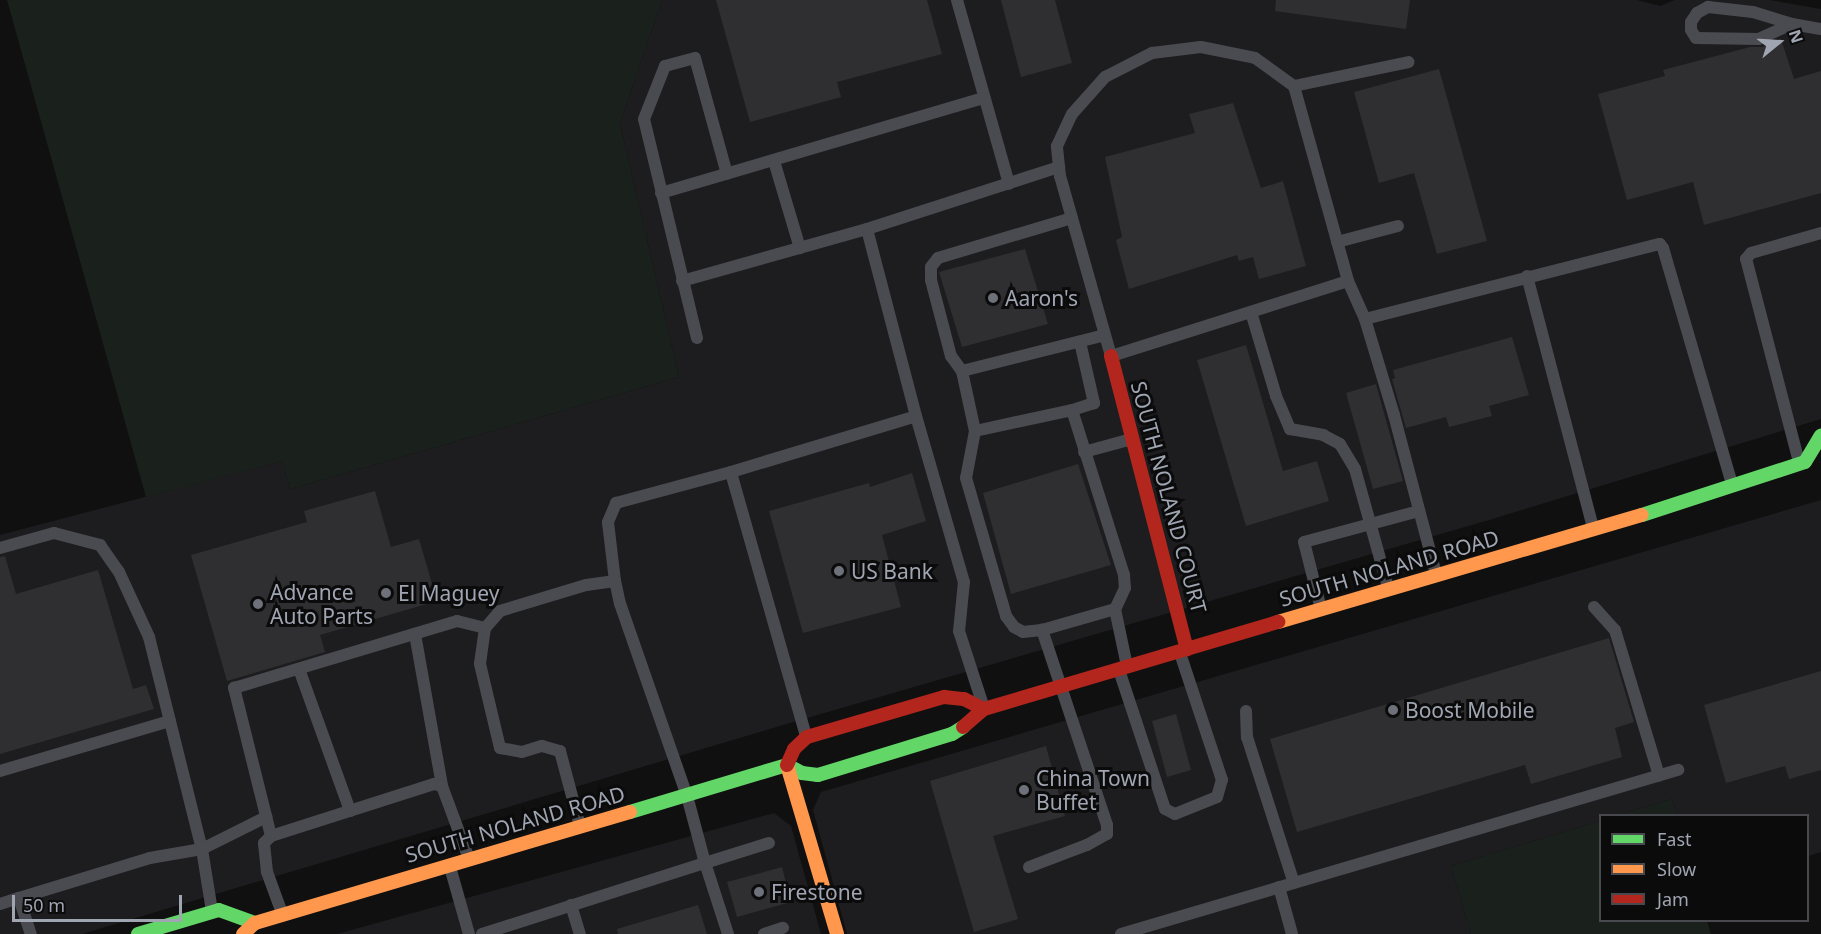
<!DOCTYPE html>
<html>
<head>
<meta charset="utf-8">
<style>
	body { margin:0 }
	#map { position:relative; width:1821px; height:934px; overflow:hidden; background:#101010; font-family:"Noto Sans",sans-serif }
	div>[style] { position:absolute }
	.built>* { inset:0; background:#1d1d1f }
	.green>* { inset:0; background:#1a201b }
	.building>* { inset:0; background:#2f2f31 }
	.lane>* { height:12px; margin:-6px; padding:0 6px; transform-origin:6px; border-radius:6px; background:#4a4b50 }
	.fast>* { height:14px; margin:-7px; padding:0 7px; transform-origin:7px; border-radius:7px; background:#63d668 }
	.slow>* { height:14px; margin:-7px; padding:0 7px; transform-origin:7px; border-radius:7px; background:#ff974d }
	.jam>* { height:14px; margin:-7px; padding:0 7px; transform-origin:7px; border-radius:7px; background:#b3261e }
	.dots>* { width:16px; height:16px; translate:-50% -50%; box-sizing:border-box; border:3px solid #0b0b0c; border-radius:50% }
	span { translate:-50% -50%; white-space:nowrap; text-align:center; line-height:1.15; -webkit-text-stroke:6px #0b0b0c; paint-order:stroke }
	.poi-label { font-size:21px; color:#a0a5b2 }
	.left { translate:0 -50%; text-align:left }
	.street-label { font-size:21px; color:#a0a5b2 }
	.legend { position:absolute; left:1599px; top:814px; width:210px; height:108px; box-sizing:border-box; background:#0b0b0c; border:2px solid #47494e; margin:0; padding:8px 10px; list-style:none; font-size:18px; color:#a0a5b2 }
	.legend li { display:flex; align-items:center; gap:12px; height:30px }
	.legend b { width:30px; border:2px solid #47494e }
	.north { position:absolute; left:1749px; top:12px; width:60px; height:60px; -webkit-text-stroke:4px #0b0b0c; paint-order:stroke; rotate:72deg; font-size:16px; font-weight:700; line-height:24px; text-align:center; color:#a0a5b2 }
	.north::after { content:''; display:block; margin:auto; width:21px; height:27px; background:#a0a5b2; clip-path:polygon(50% 0,100% 100%,50% 72%,0 100%) }
	.scale { position:absolute; left:12px; top:895px; width:170px; height:27px; box-sizing:border-box; border:3px solid #a0a5b2; border-top:0; padding-left:8px; font-size:18px; line-height:21px; white-space:nowrap; color:#a0a5b2; -webkit-text-stroke:4px #0b0b0c; paint-order:stroke }
</style>
</head>
<body>
<div id="map">
	<div class="built">
		<div style="clip-path:polygon(662px 0,1637px 0,1660px 6px,1675px 0,1770px 0,1821px 9px,1821px 419px,1489px 520px,783px 725px,82px 934px,0 934px,0 535px,282px 461px,290px 489px,679px 377px,620px 124px)"></div>
		<div style="clip-path:polygon(1821px 500px,1821px 852px,1808px 856px,1808px 816px,1677px 815px,1672px 799px,1618px 815px,1600px 816px,1600px 821px,1451px 866px,1471px 934px,847px 934px,813px 810px,821px 792px)"></div>
		<div style="clip-path:polygon(774px 813px,791px 826px,821px 934px,337px 934px)"></div>
	</div>
	<div class="green">
		<div style="clip-path:polygon(7px 0,662px 0,620px 124px,679px 377px,290px 489px,282px 461px,146px 497px)"></div>
		<div style="clip-path:polygon(1672px 799px,1677px 815px,1618px 815px)"></div>
		<div style="clip-path:polygon(1600px 821px,1600px 920px,1707px 921px,1711px 934px,1471px 934px,1451px 866px)"></div>
	</div>
	<div class="building">
		<div style="clip-path:polygon(716px 0,927px 0,942px 54px,837px 82px,841px 97px,750px 122px)"></div>
		<div style="clip-path:polygon(1001px 0,1055px 0,1072px 63px,1021px 77px)"></div>
		<div style="clip-path:polygon(1276px 0,1410px 0,1406px 29px,1275px 11px)"></div>
		<div style="clip-path:polygon(1781px 39px,1794px 79px,1821px 71px,1821px 193px,1704px 225px,1693px 182px,1627px 200px,1598px 94px,1665px 76px,1663px 70px,1750px 47px,1762px 47px)"></div>
		<div style="clip-path:polygon(1439px 69px,1487px 241px,1437px 254px,1414px 173px,1379px 183px,1354px 92px)"></div>
		<div style="clip-path:polygon(1233px 103px,1261px 188px,1283px 181px,1306px 266px,1259px 279px,1253px 257px,1239px 261px,1237px 255px,1129px 289px,1116px 240px,1122px 237px,1105px 157px,1195px 133px,1189px 114px)"></div>
		<div style="clip-path:polygon(1025px 249px,1048px 324px,962px 347px,939px 272px)"></div>
		<div style="clip-path:polygon(1512px 337px,1529px 395px,1489px 406px,1492px 416px,1449px 427px,1446px 417px,1406px 428px,1392px 379px,1395px 378px,1393px 370px)"></div>
		<div style="clip-path:polygon(1246px 345px,1283px 471px,1317px 461px,1329px 501px,1246px 526px,1197px 360px)"></div>
		<div style="clip-path:polygon(1376px 384px,1403px 481px,1373px 489px,1346px 393px)"></div>
		<div style="clip-path:polygon(1078px 464px,1111px 565px,1011px 594px,983px 493px)"></div>
		<div style="clip-path:polygon(912px 473px,926px 521px,882px 535px,901px 607px,803px 633px,769px 511px,869px 483px,870px 487px)"></div>
		<div style="clip-path:polygon(375px 491px,391px 547px,419px 539px,437px 601px,320px 635px,325px 652px,227px 681px,191px 555px,307px 522px,304px 511px)"></div>
		<div style="clip-path:polygon(5px 556px,16px 594px,98px 570px,133px 689px,146px 685px,154px 709px,0 754px,0 557px)"></div>
		<div style="clip-path:polygon(1609px 638px,1634px 722px,1615px 728px,1622px 757px,1531px 784px,1525px 765px,1297px 832px,1270px 739px)"></div>
		<div style="clip-path:polygon(1821px 671px,1821px 770px,1789px 779px,1785px 766px,1726px 783px,1704px 705px)"></div>
		<div style="clip-path:polygon(1176px 714px,1191px 770px,1167px 777px,1152px 721px)"></div>
		<div style="clip-path:polygon(1046px 746px,1065px 816px,993px 836px,1018px 919px,974px 932px,930px 781px)"></div>
		<div style="clip-path:polygon(782px 867px,791px 902px,737px 917px,727px 882px)"></div>
		<div style="clip-path:polygon(698px 905px,707px 934px,618px 934px,617px 929px)"></div>
	</div>
	<div class="lane">
		<div style="left:957px;top:0;width:191px;rotate:74.2deg"></div>
		<div style="left:1792px;top:24px;width:36px;rotate:156deg"></div>
		<div style="left:1759px;top:39px;width:63px;rotate:-179.1deg"></div>
		<div style="left:1696px;top:38px;width:9px;rotate:-122deg"></div>
		<div style="left:1691px;top:30px;width:8px;rotate:-90deg"></div>
		<div style="left:1691px;top:22px;width:11px;rotate:-56deg"></div>
		<div style="left:1697px;top:13px;width:13px;rotate:-29deg"></div>
		<div style="left:1708px;top:7px;width:45px;rotate:6.3deg"></div>
		<div style="left:1753px;top:12px;width:41px;rotate:17.1deg"></div>
		<div style="left:1792px;top:24px;width:29px;rotate:10deg"></div>
		<div style="left:1294px;top:86px;width:117px;rotate:-11.8deg"></div>
		<div style="left:774px;top:161px;width:91px;rotate:73.4deg"></div>
		<div style="left:661px;top:193px;width:337px;rotate:-16.4deg"></div>
		<div style="left:1072px;top:218px;width:140px;rotate:163.4deg"></div>
		<div style="left:938px;top:258px;width:11px;rotate:128deg"></div>
		<div style="left:931px;top:267px;width:13px;rotate:90deg"></div>
		<div style="left:931px;top:280px;width:79px;rotate:75.3deg"></div>
		<div style="left:951px;top:356px;width:19px;rotate:54deg"></div>
		<div style="left:962px;top:371px;width:147px;rotate:-14.1deg"></div>
		<div style="left:1337px;top:242px;width:63px;rotate:-14.7deg"></div>
		<div style="left:1527px;top:276px;width:260px;rotate:75.3deg"></div>
		<div style="left:682px;top:281px;width:192px;rotate:-15.7deg"></div>
		<div style="left:1348px;top:281px;width:249px;rotate:162.4deg"></div>
		<div style="left:1111px;top:356px;width:187px;rotate:-105.8deg"></div>
		<div style="left:1060px;top:176px;width:30px;rotate:-96deg"></div>
		<div style="left:1057px;top:146px;width:35px;rotate:-65deg"></div>
		<div style="left:1072px;top:114px;width:50px;rotate:-48.3deg"></div>
		<div style="left:1105px;top:77px;width:53px;rotate:-27.1deg"></div>
		<div style="left:1152px;top:53px;width:49px;rotate:-7deg"></div>
		<div style="left:1201px;top:47px;width:55px;rotate:11.5deg"></div>
		<div style="left:1255px;top:58px;width:48px;rotate:35.7deg"></div>
		<div style="left:1294px;top:86px;width:202px;rotate:74.5deg"></div>
		<div style="left:1348px;top:281px;width:42px;rotate:65.9deg"></div>
		<div style="left:1365px;top:319px;width:100px;rotate:73.2deg"></div>
		<div style="left:1394px;top:415px;width:164px;rotate:75.2deg"></div>
		<div style="left:1251px;top:312px;width:88px;rotate:73.4deg"></div>
		<div style="left:1276px;top:396px;width:36px;rotate:67deg"></div>
		<div style="left:1290px;top:429px;width:34px;rotate:10deg"></div>
		<div style="left:1323px;top:435px;width:19px;rotate:28deg"></div>
		<div style="left:1340px;top:444px;width:29px;rotate:59deg"></div>
		<div style="left:1355px;top:469px;width:123px;rotate:74.4deg"></div>
		<div style="left:1365px;top:319px;width:304px;rotate:-14.3deg"></div>
		<div style="left:1660px;top:244px;width:5px;rotate:53deg"></div>
		<div style="left:1663px;top:248px;width:246px;rotate:73.7deg"></div>
		<div style="left:697px;top:338px;width:225px;rotate:-103.6deg"></div>
		<div style="left:644px;top:119px;width:57px;rotate:-68.4deg"></div>
		<div style="left:665px;top:66px;width:31px;rotate:-15deg"></div>
		<div style="left:695px;top:58px;width:120px;rotate:74.6deg"></div>
		<div style="left:1080px;top:342px;width:63px;rotate:77.1deg"></div>
		<div style="left:1094px;top:403px;width:23px;rotate:162deg"></div>
		<div style="left:1072px;top:410px;width:173px;rotate:72.5deg"></div>
		<div style="left:1124px;top:575px;width:13px;rotate:86deg"></div>
		<div style="left:1125px;top:588px;width:23px;rotate:115deg"></div>
		<div style="left:1115px;top:609px;width:58px;rotate:78.1deg"></div>
		<div style="left:962px;top:371px;width:61px;rotate:77.8deg"></div>
		<div style="left:975px;top:431px;width:48px;rotate:100.8deg"></div>
		<div style="left:966px;top:478px;width:144px;rotate:73.8deg"></div>
		<div style="left:1006px;top:616px;width:14px;rotate:54deg"></div>
		<div style="left:1014px;top:627px;width:10px;rotate:29deg"></div>
		<div style="left:1023px;top:632px;width:19px;rotate:-6deg"></div>
		<div style="left:916px;top:416px;width:193px;rotate:-104.7deg"></div>
		<div style="left:867px;top:229px;width:202px;rotate:-17.9deg"></div>
		<div style="left:975px;top:431px;width:99px;rotate:-12.2deg"></div>
		<div style="left:1084px;top:452px;width:50px;rotate:-15.2deg"></div>
		<div style="left:1799px;top:462px;width:210px;rotate:-104.6deg"></div>
		<div style="left:1746px;top:259px;width:8px;rotate:-50deg"></div>
		<div style="left:1751px;top:253px;width:73px;rotate:-15.9deg"></div>
		<div style="left:0;top:548px;width:56px;rotate:-15.5deg"></div>
		<div style="left:54px;top:533px;width:48px;rotate:14.6deg"></div>
		<div style="left:100px;top:545px;width:33px;rotate:55deg"></div>
		<div style="left:119px;top:572px;width:72px;rotate:65.2deg"></div>
		<div style="left:149px;top:637px;width:219px;rotate:76deg"></div>
		<div style="left:202px;top:849px;width:53px;rotate:170.2deg"></div>
		<div style="left:150px;top:858px;width:137px;rotate:163deg"></div>
		<div style="left:19px;top:898px;width:38px;rotate:72deg"></div>
		<div style="left:615px;top:581px;width:59px;rotate:-96.8deg"></div>
		<div style="left:608px;top:522px;width:21px;rotate:-67deg"></div>
		<div style="left:616px;top:503px;width:119px;rotate:-15.1deg"></div>
		<div style="left:1594px;top:607px;width:31px;rotate:48deg"></div>
		<div style="left:1615px;top:630px;width:152px;rotate:73.2deg"></div>
		<div style="left:1321px;top:609px;width:69px;rotate:-104.2deg"></div>
		<div style="left:1304px;top:542px;width:119px;rotate:-15.1deg"></div>
		<div style="left:415px;top:634px;width:154px;rotate:79.9deg"></div>
		<div style="left:299px;top:669px;width:151px;rotate:70.2deg"></div>
		<div style="left:1119px;top:670px;width:146px;rotate:71.7deg"></div>
		<div style="left:1165px;top:809px;width:11px;rotate:27deg"></div>
		<div style="left:1175px;top:814px;width:45px;rotate:-22deg"></div>
		<div style="left:1217px;top:797px;width:18px;rotate:-74deg"></div>
		<div style="left:1222px;top:780px;width:134px;rotate:-108.3deg"></div>
		<div style="left:1246px;top:711px;width:26px;rotate:88deg"></div>
		<div style="left:1247px;top:737px;width:153px;rotate:72.2deg"></div>
		<div style="left:806px;top:736px;width:274px;rotate:-105.9deg"></div>
		<div style="left:731px;top:472px;width:193px;rotate:-16.8deg"></div>
		<div style="left:916px;top:416px;width:173px;rotate:73.9deg"></div>
		<div style="left:964px;top:582px;width:49px;rotate:95.8deg"></div>
		<div style="left:959px;top:631px;width:75px;rotate:72.1deg"></div>
		<div style="left:0;top:771px;width:177px;rotate:-16.4deg"></div>
		<div style="left:271px;top:836px;width:153px;rotate:-104deg"></div>
		<div style="left:234px;top:688px;width:233px;rotate:-16.7deg"></div>
		<div style="left:457px;top:621px;width:29px;rotate:14deg"></div>
		<div style="left:450px;top:867px;width:70px;rotate:74.2deg"></div>
		<div style="left:1029px;top:867px;width:62px;rotate:-20.8deg"></div>
		<div style="left:1087px;top:845px;width:23px;rotate:-29deg"></div>
		<div style="left:1107px;top:834px;width:9px;rotate:-90deg"></div>
		<div style="left:1107px;top:825px;width:206px;rotate:-108.4deg"></div>
		<div style="left:1042px;top:630px;width:76px;rotate:-16deg"></div>
		<div style="left:1279px;top:887px;width:49px;rotate:74.5deg"></div>
		<div style="left:0;top:904px;width:20px;rotate:-18deg"></div>
		<div style="left:571px;top:905px;width:30px;rotate:73deg"></div>
		<div style="left:212px;top:911px;width:63px;rotate:-99.2deg"></div>
		<div style="left:202px;top:849px;width:72px;rotate:-26.6deg"></div>
		<div style="left:282px;top:913px;width:44px;rotate:-110.1deg"></div>
		<div style="left:267px;top:872px;width:29px;rotate:-96deg"></div>
		<div style="left:264px;top:843px;width:10px;rotate:-45deg"></div>
		<div style="left:271px;top:836px;width:171px;rotate:-17.7deg"></div>
		<div style="left:434px;top:784px;width:8px;rotate:14deg"></div>
		<div style="left:442px;top:786px;width:78px;rotate:69.7deg"></div>
		<div style="left:482px;top:934px;width:234px;rotate:-17.7deg"></div>
		<div style="left:705px;top:863px;width:69px;rotate:-105deg"></div>
		<div style="left:687px;top:796px;width:203px;rotate:-109.2deg"></div>
		<div style="left:620px;top:604px;width:24px;rotate:-102deg"></div>
		<div style="left:615px;top:581px;width:29px;rotate:172deg"></div>
		<div style="left:586px;top:585px;width:90px;rotate:163.2deg"></div>
		<div style="left:500px;top:611px;width:23px;rotate:131deg"></div>
		<div style="left:485px;top:628px;width:36px;rotate:98deg"></div>
		<div style="left:480px;top:664px;width:86px;rotate:76.6deg"></div>
		<div style="left:500px;top:748px;width:22px;rotate:10deg"></div>
		<div style="left:522px;top:752px;width:21px;rotate:-17deg"></div>
		<div style="left:542px;top:746px;width:19px;rotate:16deg"></div>
		<div style="left:560px;top:751px;width:78px;rotate:75.1deg"></div>
		<div style="left:728px;top:934px;width:75px;rotate:-107.9deg"></div>
		<div style="left:705px;top:863px;width:67px;rotate:-17.4deg"></div>
		<div style="left:764px;top:934px;width:20px;rotate:-18deg"></div>
		<div style="left:1121px;top:934px;width:581px;rotate:-16.41deg"></div>
	</div>
	<div class="fast">
		<div style="left:1642px;top:515px;width:171px;rotate:-18deg"></div>
		<div style="left:1805px;top:462px;width:31px;rotate:-59deg"></div>
		<div style="left:630px;top:812px;width:164px;rotate:-16.7deg"></div>
		<div style="left:787px;top:765px;width:17px;rotate:28deg"></div>
		<div style="left:802px;top:773px;width:16px;rotate:7deg"></div>
		<div style="left:818px;top:775px;width:140px;rotate:-17deg"></div>
		<div style="left:952px;top:734px;width:13px;rotate:-32deg"></div>
		<div style="left:138px;top:934px;width:84px;rotate:-16.5deg"></div>
		<div style="left:219px;top:910px;width:38px;rotate:20deg"></div>
	</div>
	<div class="slow">
		<div style="left:1278px;top:622px;width:379px;rotate:-16.4deg"></div>
		<div style="left:787px;top:765px;width:176px;rotate:73.5deg"></div>
		<div style="left:243px;top:934px;width:16px;rotate:-43deg"></div>
		<div style="left:255px;top:923px;width:391px;rotate:-16.5deg"></div>
	</div>
	<div class="jam">
		<div style="left:1111px;top:356px;width:303px;rotate:75.5deg"></div>
		<div style="left:963px;top:727px;width:28px;rotate:-41deg"></div>
		<div style="left:984px;top:709px;width:307px;rotate:-16.5deg"></div>
		<div style="left:787px;top:765px;width:17px;rotate:-66deg"></div>
		<div style="left:794px;top:749px;width:18px;rotate:-43deg"></div>
		<div style="left:807px;top:737px;width:143px;rotate:-16.3deg"></div>
		<div style="left:944px;top:697px;width:20px;rotate:6deg"></div>
		<div style="left:964px;top:699px;width:22px;rotate:27deg"></div>
	</div>
	<div class="dots">
		<div style="left:993px;top:298px;background:#6e7179"></div>
		<div style="left:839px;top:571px;background:#6e7179"></div>
		<div style="left:386px;top:593px;background:#6e7179"></div>
		<div style="left:258px;top:604px;background:#6e7179"></div>
		<div style="left:1393px;top:710px;background:#6e7179"></div>
		<div style="left:1024px;top:790px;background:#6e7179"></div>
		<div style="left:759px;top:892px;background:#6e7179"></div>
	</div>
	<div class="poi-label">
		<span class="left" style="left:1005px;top:298px">Aaron's</span>
		<span class="left" style="left:851px;top:571px">US Bank</span>
		<span class="left" style="left:270px;top:604px">Advance<br>Auto Parts</span>
		<span class="left" style="left:398px;top:593px">El Maguey</span>
		<span class="left" style="left:1405px;top:710px">Boost Mobile</span>
		<span class="left" style="left:1036px;top:790px">China Town<br>Buffet</span>
		<span class="left" style="left:771px;top:892px">Firestone</span>
	</div>
	<div class="street-label">
		<span style="left:1169px;top:497px;rotate:75deg">SOUTH NOLAND COURT</span>
		<span style="left:1389px;top:568px;rotate:-16deg">SOUTH NOLAND ROAD</span>
		<span style="left:515px;top:824px;rotate:-16deg">SOUTH NOLAND ROAD</span>
	</div>
	<ul class="legend">
	<li><b style="height:8px;background:#63d668"></b>Fast</li>
	<li><b style="height:8px;background:#ff974d"></b>Slow</li>
	<li><b style="height:8px;background:#b3261e"></b>Jam</li>
	</ul>
	<div class="north">N</div>
	<div class="scale">50 m</div>
</div>
</body>
</html>
